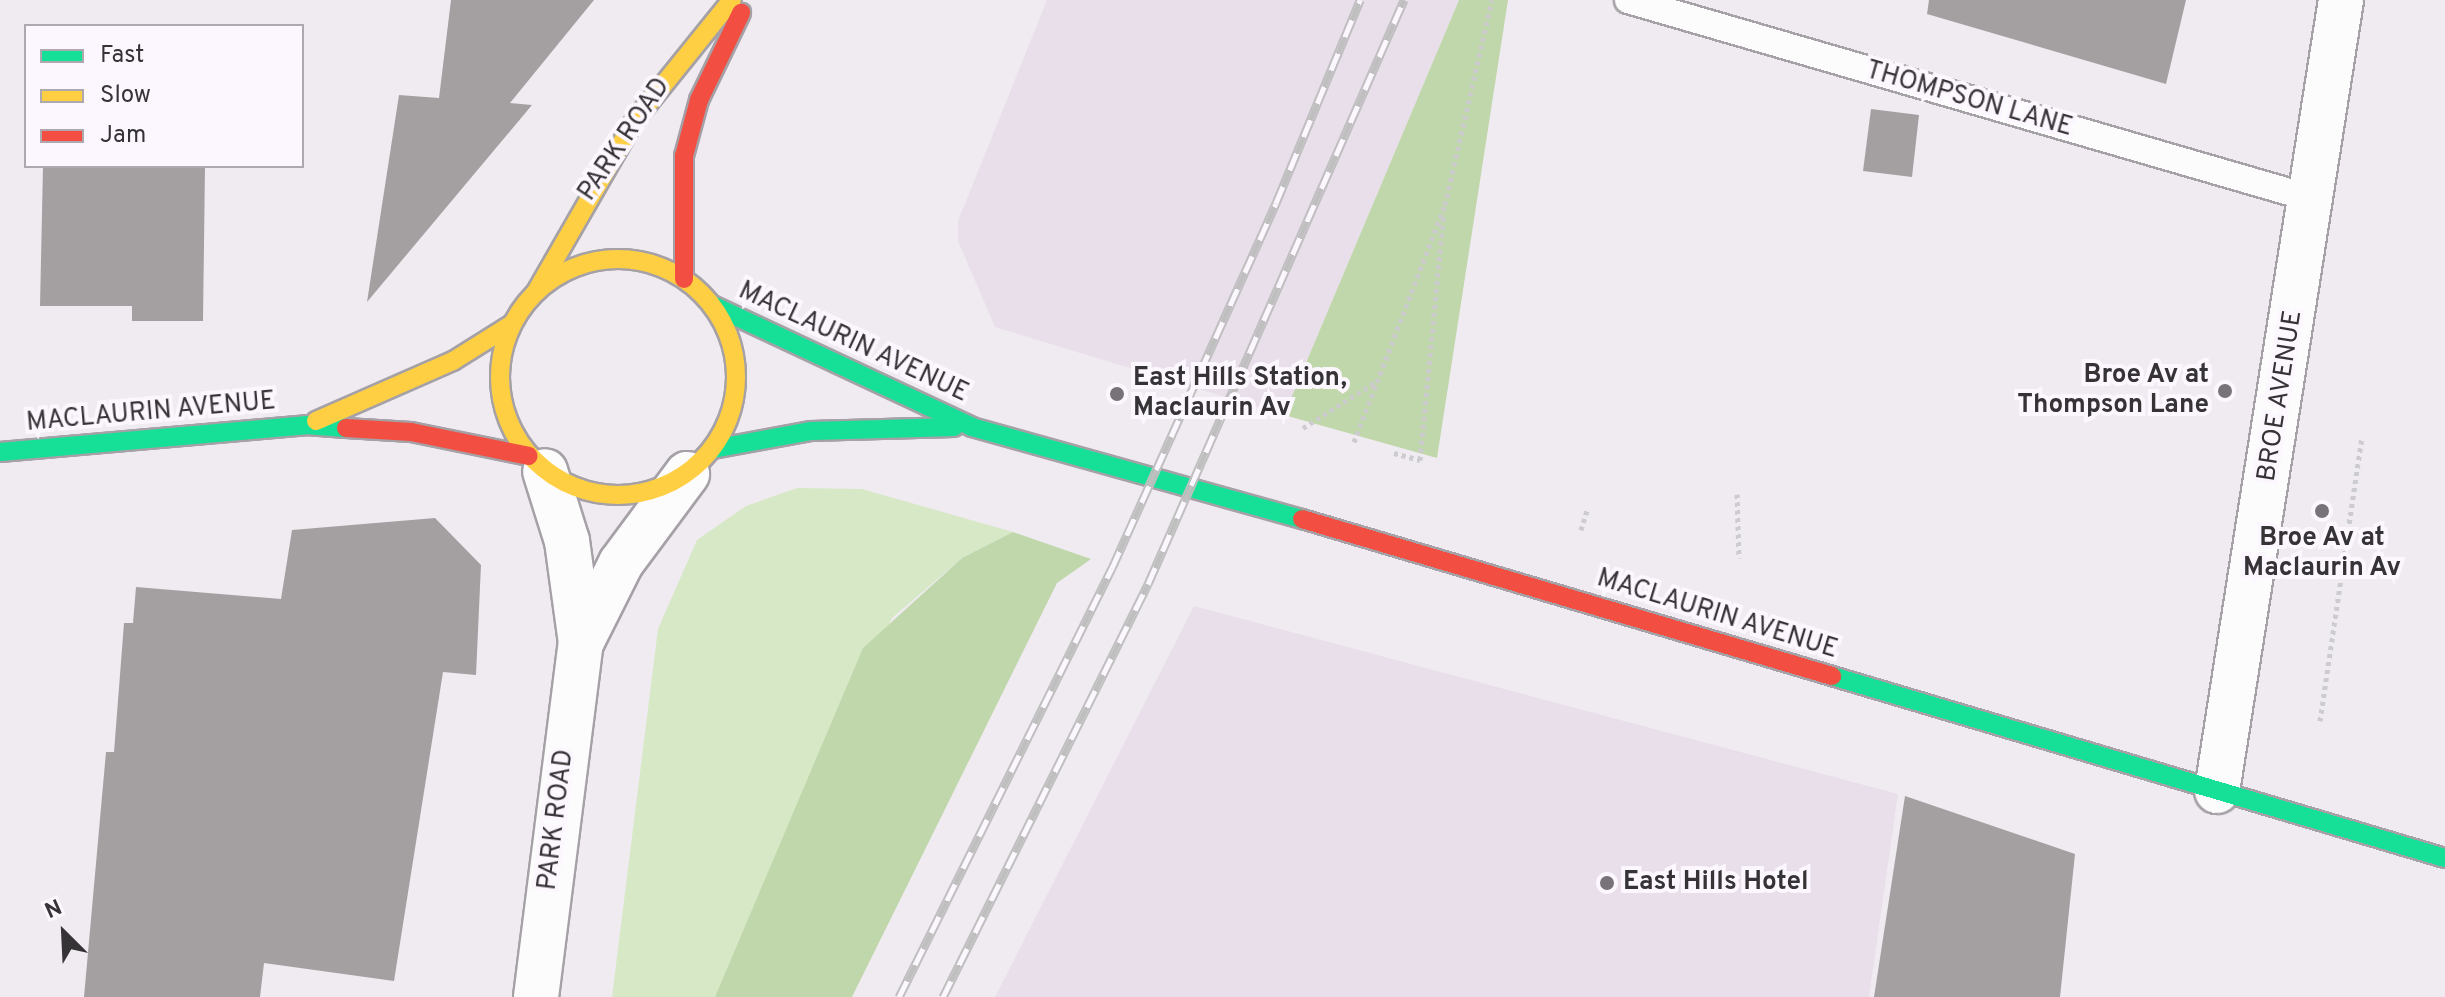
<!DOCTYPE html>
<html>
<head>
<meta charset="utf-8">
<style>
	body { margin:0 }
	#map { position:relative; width:2445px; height:997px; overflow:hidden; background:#f0ebf1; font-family:Overpass,sans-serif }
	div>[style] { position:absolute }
	.built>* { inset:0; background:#e9dfeb }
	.green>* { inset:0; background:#d6e8c6 }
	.forest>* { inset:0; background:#c0d7ab }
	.building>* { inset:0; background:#a4a0a2 }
	.path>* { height:5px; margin-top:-2.5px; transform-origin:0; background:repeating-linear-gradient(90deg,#cccbcd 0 4px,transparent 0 8px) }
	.roads { filter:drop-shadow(2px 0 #a5a1a6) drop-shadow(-2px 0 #a5a1a6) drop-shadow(0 2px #a5a1a6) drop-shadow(0 -2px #a5a1a6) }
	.lane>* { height:26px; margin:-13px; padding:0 13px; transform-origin:13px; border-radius:13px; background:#fdfcfd }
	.street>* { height:44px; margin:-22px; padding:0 22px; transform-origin:22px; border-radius:22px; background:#fdfcfd }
	.fast>* { height:18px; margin:-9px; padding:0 9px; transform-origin:9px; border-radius:9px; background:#16e098 }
	.slow>* { height:18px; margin:-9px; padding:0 9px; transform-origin:9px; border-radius:9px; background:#ffcf43 }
	.slow>.ring { margin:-9px; padding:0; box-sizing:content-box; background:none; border:18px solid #ffcf43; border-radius:50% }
	.jam>* { height:18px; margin:-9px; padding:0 9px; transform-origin:9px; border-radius:9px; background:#f24e42 }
	.rail>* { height:9px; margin-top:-4.5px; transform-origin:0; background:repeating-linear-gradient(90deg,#fcf7fe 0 18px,#c0bfc0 0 36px); box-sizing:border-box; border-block:2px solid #c0bfc0 }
	.dots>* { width:22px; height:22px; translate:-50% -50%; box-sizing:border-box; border:4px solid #fcf7fe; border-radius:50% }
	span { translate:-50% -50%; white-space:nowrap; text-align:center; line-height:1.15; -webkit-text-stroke:8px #fcf7fe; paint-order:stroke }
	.street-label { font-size:26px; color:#363337 }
	.poi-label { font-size:26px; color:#363337; font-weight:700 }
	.right { translate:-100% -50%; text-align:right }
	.left { translate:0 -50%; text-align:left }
	.legend { position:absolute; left:24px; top:24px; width:280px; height:144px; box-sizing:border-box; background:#fcf7fe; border:2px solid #ada9ae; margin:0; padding:10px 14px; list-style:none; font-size:24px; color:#363337 }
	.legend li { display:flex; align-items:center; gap:16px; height:40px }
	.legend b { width:40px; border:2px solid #ada9ae }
	.north { position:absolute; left:24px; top:893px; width:80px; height:80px; -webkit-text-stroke:6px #fcf7fe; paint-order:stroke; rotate:336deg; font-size:22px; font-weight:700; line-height:32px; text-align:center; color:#363337 }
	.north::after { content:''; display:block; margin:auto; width:28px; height:36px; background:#363337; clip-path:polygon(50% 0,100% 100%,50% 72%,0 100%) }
</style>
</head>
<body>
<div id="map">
	<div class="built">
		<div style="clip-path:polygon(1047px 0,1459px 0,1284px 415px,995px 327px,958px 241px,958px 221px)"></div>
		<div style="clip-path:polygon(1194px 606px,1898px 794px,1869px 997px,995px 997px)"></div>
	</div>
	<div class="green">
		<div style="clip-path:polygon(797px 488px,862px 489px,1013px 532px,962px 558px,892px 618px,715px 997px,612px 997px,658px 629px,697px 540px,746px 506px)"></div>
	</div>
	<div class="forest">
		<div style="clip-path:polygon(1459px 0,1508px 0,1437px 458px,1284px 415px)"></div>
		<div style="clip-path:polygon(1013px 532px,1091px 559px,1057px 583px,852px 997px,715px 997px,863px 648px,962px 558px)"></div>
	</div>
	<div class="building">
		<div style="clip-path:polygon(451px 0,594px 0,510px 103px,532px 105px,367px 302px,399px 95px,439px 98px)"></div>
		<div style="clip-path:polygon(1929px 0,2186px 0,2166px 84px,1927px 14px)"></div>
		<div style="clip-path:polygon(1871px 109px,1919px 115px,1912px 177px,1863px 171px)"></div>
		<div style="clip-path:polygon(43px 166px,205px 167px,203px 321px,132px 321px,132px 306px,40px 306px)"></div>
		<div style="clip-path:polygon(435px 518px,481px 565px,476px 675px,443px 672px,394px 981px,264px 963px,260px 997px,84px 997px,106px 752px,114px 752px,124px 623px,133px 623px,136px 587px,281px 599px,292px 530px)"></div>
		<div style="clip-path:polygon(1905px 796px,2075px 854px,2060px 997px,1874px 997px)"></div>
	</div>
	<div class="path">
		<div style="left:1303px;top:428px;width:86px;rotate:-32.2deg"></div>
		<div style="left:1354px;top:442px;width:254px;rotate:-69deg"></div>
		<div style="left:1445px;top:205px;width:210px;rotate:-77.1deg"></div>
		<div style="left:1394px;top:453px;width:27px;rotate:15deg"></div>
		<div style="left:1420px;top:460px;width:248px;rotate:-84.5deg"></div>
		<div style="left:1737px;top:494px;width:64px;rotate:88.2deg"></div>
		<div style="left:1581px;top:530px;width:21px;rotate:-73deg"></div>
		<div style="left:2320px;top:721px;width:286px;rotate:-81.6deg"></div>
	</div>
	<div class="roads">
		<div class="lane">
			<div style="left:1628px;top:0;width:710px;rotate:16.19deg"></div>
		</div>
		<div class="street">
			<div style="left:582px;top:641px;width:87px;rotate:-63.4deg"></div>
			<div style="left:621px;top:563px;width:111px;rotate:-53.4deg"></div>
			<div style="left:2217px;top:791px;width:801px;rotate:-81.09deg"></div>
			<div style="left:536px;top:997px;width:357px;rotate:-82.8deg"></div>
			<div style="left:581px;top:643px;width:103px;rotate:-97.8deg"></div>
			<div style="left:567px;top:541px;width:73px;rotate:-107.4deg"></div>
		</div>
		<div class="fast">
			<div style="left:712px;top:305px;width:287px;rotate:25.1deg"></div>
			<div style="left:972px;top:427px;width:343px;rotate:15.6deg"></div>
			<div style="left:713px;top:449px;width:100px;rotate:-10.4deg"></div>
			<div style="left:811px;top:431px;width:143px;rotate:-1.6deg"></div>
			<div style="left:0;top:452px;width:307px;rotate:-5deg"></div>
			<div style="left:306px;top:425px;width:40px;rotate:4.3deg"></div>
			<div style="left:1832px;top:676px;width:639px;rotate:16.54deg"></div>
		</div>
		<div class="slow">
			<div class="ring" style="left:500px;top:259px;width:218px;height:218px"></div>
			<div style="left:536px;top:292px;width:198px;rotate:-60.1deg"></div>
			<div style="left:635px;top:120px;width:154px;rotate:-51.1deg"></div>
			<div style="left:316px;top:421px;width:150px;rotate:-23.7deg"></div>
			<div style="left:453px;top:361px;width:70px;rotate:-32.1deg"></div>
		</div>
		<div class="jam">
			<div style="left:684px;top:279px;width:123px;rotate:-90deg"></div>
			<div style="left:684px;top:156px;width:58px;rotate:-75deg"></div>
			<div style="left:699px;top:100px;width:97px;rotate:-64.2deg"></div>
			<div style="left:346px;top:428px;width:65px;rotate:3.5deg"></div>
			<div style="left:411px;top:432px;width:120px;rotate:11.5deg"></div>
			<div style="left:1302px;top:519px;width:553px;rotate:16.5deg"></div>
		</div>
	</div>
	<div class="rail">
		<div style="left:899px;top:997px;width:479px;rotate:-63.6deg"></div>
		<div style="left:1112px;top:568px;width:400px;rotate:-65.8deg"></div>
		<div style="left:1276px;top:203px;width:220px;rotate:-67.5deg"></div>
		<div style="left:943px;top:997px;width:461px;rotate:-63.6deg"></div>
		<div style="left:1148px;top:584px;width:638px;rotate:-66.33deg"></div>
	</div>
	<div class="dots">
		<div style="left:2225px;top:391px;background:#777378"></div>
		<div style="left:1117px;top:394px;background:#777378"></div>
		<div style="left:2322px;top:511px;background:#777378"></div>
		<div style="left:1607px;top:883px;background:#777378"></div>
	</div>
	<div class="street-label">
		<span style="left:1969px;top:100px;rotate:16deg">THOMPSON LANE</span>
		<span style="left:625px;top:140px;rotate:-56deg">PARK ROAD</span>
		<span style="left:853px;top:343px;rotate:25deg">MACLAURIN AVENUE</span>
		<span style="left:2281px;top:396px;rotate:-81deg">BROE AVENUE</span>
		<span style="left:151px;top:413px;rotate:-5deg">MACLAURIN AVENUE</span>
		<span style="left:1717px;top:615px;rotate:17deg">MACLAURIN AVENUE</span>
		<span style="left:557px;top:820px;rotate:-83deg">PARK ROAD</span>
	</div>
	<div class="poi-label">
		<span class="right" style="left:2209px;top:391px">Broe Av at<br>Thompson Lane</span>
		<span class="left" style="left:1133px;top:394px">East Hills Station,<br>Maclaurin Av</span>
		<span style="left:2322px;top:554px">Broe Av at<br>Maclaurin Av</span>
		<span class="left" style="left:1623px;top:883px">East Hills Hotel</span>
	</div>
	<ul class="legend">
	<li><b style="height:10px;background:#16e098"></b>Fast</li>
	<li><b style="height:10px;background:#ffcf43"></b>Slow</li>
	<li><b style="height:10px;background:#f24e42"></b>Jam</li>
	</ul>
	<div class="north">N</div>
</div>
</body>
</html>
